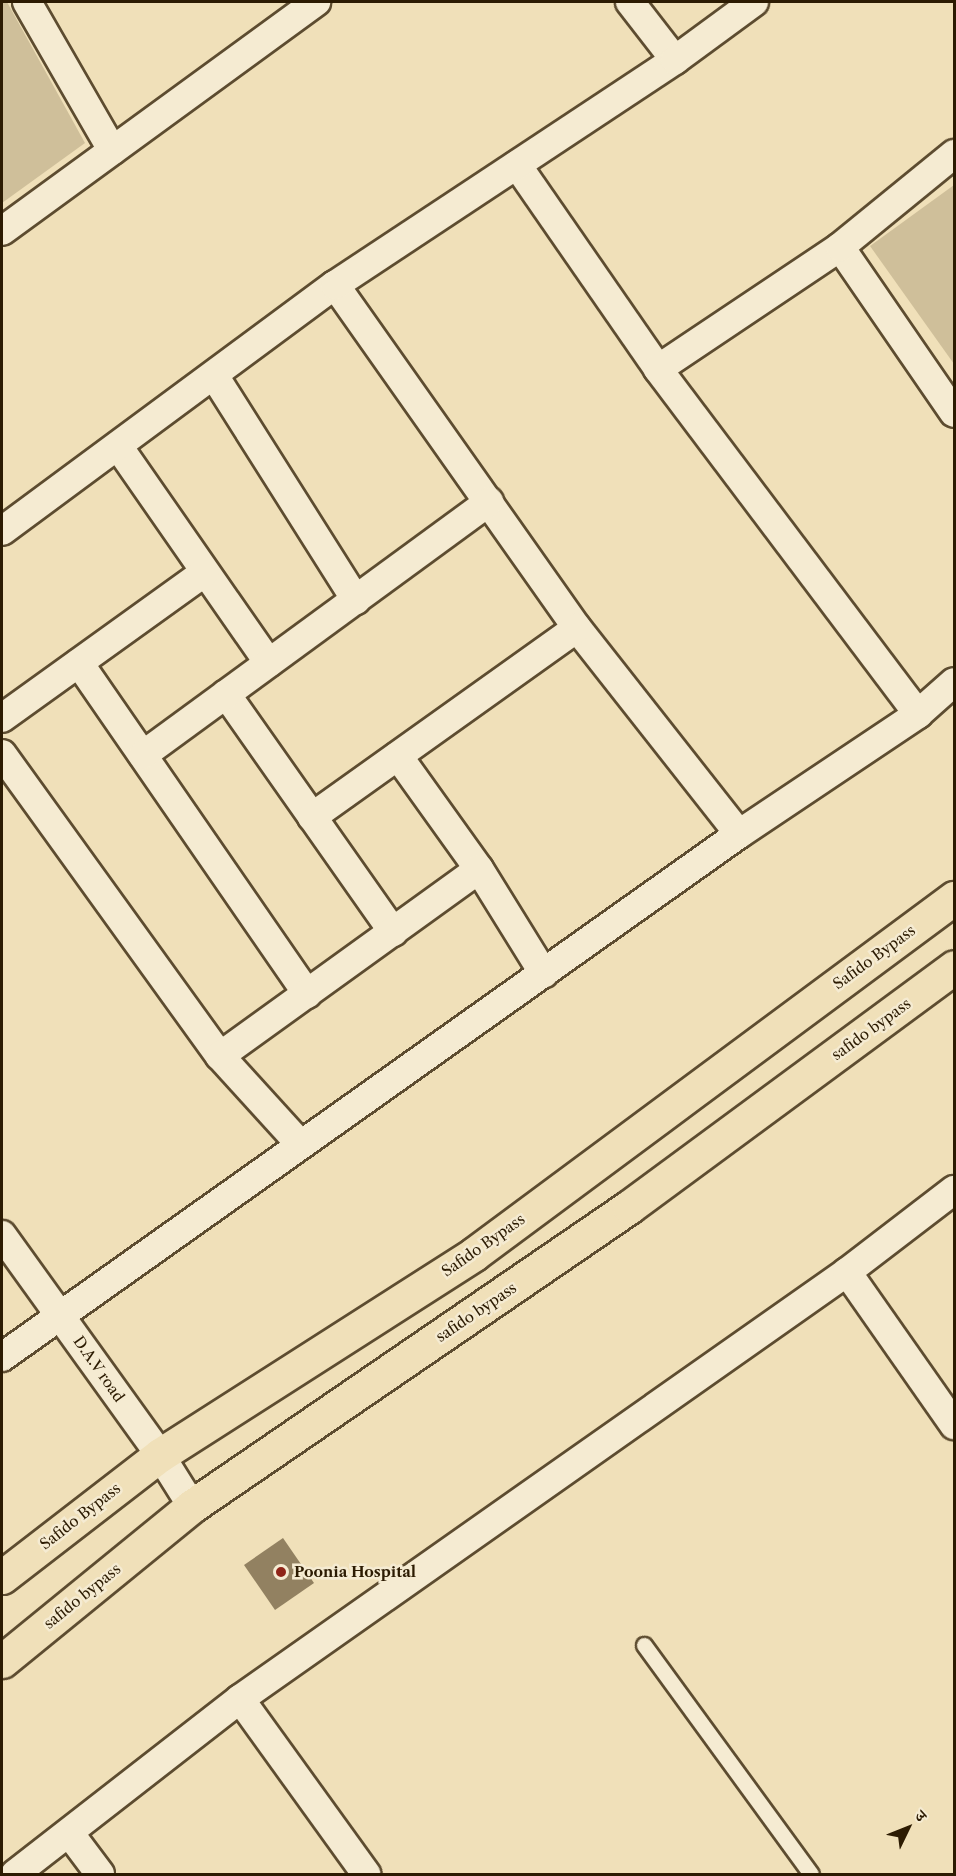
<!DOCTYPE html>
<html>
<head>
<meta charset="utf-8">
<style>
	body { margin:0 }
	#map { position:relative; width:956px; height:1876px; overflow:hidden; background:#f0e0b9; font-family:"Libre Caslon Text","Noto Serif Devanagari",serif }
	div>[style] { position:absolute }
	.green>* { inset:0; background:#cfbf9a }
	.building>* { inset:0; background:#928161 }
	.roads { filter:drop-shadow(2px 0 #5d4c30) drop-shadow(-2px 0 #5d4c30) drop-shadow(0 2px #5d4c30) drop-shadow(0 -2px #5d4c30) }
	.service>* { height:15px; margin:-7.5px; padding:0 7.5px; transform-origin:7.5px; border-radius:7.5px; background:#f5ebd2 }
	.minor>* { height:28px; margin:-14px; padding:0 14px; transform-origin:14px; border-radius:14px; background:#f5ebd2 }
	.primary>* { height:33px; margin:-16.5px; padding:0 16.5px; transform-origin:16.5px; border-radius:16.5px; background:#f0e0b9 }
	.dots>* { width:16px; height:16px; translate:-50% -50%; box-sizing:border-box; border:3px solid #f5ebd2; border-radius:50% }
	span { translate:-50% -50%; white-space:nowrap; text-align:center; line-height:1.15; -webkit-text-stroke:5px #f5ebd2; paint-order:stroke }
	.street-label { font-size:15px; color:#2c1b02 }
	.poi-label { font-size:15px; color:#2c1b02; font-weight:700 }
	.left { translate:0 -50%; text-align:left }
	.frame { position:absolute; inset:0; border:3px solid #2c1b02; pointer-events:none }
	.north { position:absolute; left:878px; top:1798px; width:60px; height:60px; -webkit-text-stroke:4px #f5ebd2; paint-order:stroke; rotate:47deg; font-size:16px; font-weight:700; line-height:24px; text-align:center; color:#2c1b02 }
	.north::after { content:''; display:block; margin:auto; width:21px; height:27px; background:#2c1b02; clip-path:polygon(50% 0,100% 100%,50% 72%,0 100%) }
</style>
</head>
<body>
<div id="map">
	<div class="green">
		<div style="clip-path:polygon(2px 2px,7px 2px,85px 143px,2px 203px)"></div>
		<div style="clip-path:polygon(954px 185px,954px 364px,870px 246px)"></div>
	</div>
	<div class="building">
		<div style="clip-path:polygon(283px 1538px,314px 1583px,275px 1610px,244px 1565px)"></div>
	</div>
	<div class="roads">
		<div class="service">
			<div style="left:644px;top:1645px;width:283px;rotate:53.9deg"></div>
		</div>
		<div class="minor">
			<div style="left:27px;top:2px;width:171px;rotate:60.1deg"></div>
			<div style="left:630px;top:2px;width:73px;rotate:52.2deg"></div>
			<div style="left:517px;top:165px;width:248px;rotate:55.3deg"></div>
			<div style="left:658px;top:369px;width:432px;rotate:53deg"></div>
			<div style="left:2px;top:231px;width:389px;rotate:-36.1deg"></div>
			<div style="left:840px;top:247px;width:201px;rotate:55.5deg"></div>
			<div style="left:335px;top:285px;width:420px;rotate:54.8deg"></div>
			<div style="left:577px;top:628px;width:262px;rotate:51.8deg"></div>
			<div style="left:658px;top:369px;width:219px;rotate:-33.8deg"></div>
			<div style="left:840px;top:247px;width:147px;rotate:-39.2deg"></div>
			<div style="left:215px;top:377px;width:264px;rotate:57.7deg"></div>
			<div style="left:118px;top:446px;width:264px;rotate:55.2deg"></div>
			<div style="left:2px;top:531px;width:414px;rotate:-36.5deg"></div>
			<div style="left:335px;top:285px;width:408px;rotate:-33.5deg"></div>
			<div style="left:675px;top:60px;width:98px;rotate:-36.3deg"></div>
			<div style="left:79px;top:663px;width:402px;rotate:55.4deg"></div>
			<div style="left:226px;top:694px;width:291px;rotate:54.9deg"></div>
			<div style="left:2px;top:718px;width:249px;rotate:-35.7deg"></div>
			<div style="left:2px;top:754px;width:372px;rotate:54.2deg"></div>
			<div style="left:220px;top:1056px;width:119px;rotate:47.7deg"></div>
			<div style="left:143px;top:755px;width:429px;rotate:-36.2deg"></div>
			<div style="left:398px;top:756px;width:139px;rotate:54.4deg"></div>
			<div style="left:479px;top:869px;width:123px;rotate:58.2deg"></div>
			<div style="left:312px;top:817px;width:325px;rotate:-35.5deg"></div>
			<div style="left:220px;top:1056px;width:319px;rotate:-35.8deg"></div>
			<div style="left:2px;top:1235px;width:271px;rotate:54.3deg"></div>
			<div style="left:160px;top:1455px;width:60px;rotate:57.9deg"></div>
			<div style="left:847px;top:1272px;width:187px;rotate:55deg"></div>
			<div style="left:2px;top:1357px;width:904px;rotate:-35.36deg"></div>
			<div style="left:739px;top:834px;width:216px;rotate:-33.8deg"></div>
			<div style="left:918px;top:714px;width:48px;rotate:-41.6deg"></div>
			<div style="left:240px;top:1699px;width:216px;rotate:54.2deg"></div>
			<div style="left:70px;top:1834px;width:50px;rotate:53.1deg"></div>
			<div style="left:15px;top:1874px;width:285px;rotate:-37.9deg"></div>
			<div style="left:240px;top:1699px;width:742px;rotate:-35.12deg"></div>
			<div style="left:847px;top:1272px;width:135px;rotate:-37.5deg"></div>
		</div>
		<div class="primary">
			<div style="left:2px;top:1577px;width:200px;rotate:-37.7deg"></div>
			<div style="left:160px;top:1455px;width:373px;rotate:-32.6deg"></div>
			<div style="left:474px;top:1254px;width:598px;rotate:-36.56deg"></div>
			<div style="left:2px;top:1661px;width:245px;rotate:-39.2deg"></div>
			<div style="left:192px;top:1506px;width:529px;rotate:-34.38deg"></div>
			<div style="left:629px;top:1207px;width:404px;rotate:-36.4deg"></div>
		</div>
	</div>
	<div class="dots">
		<div style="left:281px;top:1572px;background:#8f2418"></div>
	</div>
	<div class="street-label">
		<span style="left:874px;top:957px;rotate:-36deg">Safido Bypass</span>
		<span style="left:871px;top:1029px;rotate:-36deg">safido bypass</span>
		<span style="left:483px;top:1245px;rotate:-35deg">Safido Bypass</span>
		<span style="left:476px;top:1312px;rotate:-34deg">safido bypass</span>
		<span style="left:99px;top:1369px;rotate:55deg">D.A.V road</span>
		<span style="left:80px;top:1516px;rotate:-38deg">Safido Bypass</span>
		<span style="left:82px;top:1596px;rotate:-39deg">safido bypass</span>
	</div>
	<div class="poi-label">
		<span class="left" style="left:294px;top:1572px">Poonia Hospital</span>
	</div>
	<div class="frame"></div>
	<div class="north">उ</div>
</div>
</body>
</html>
